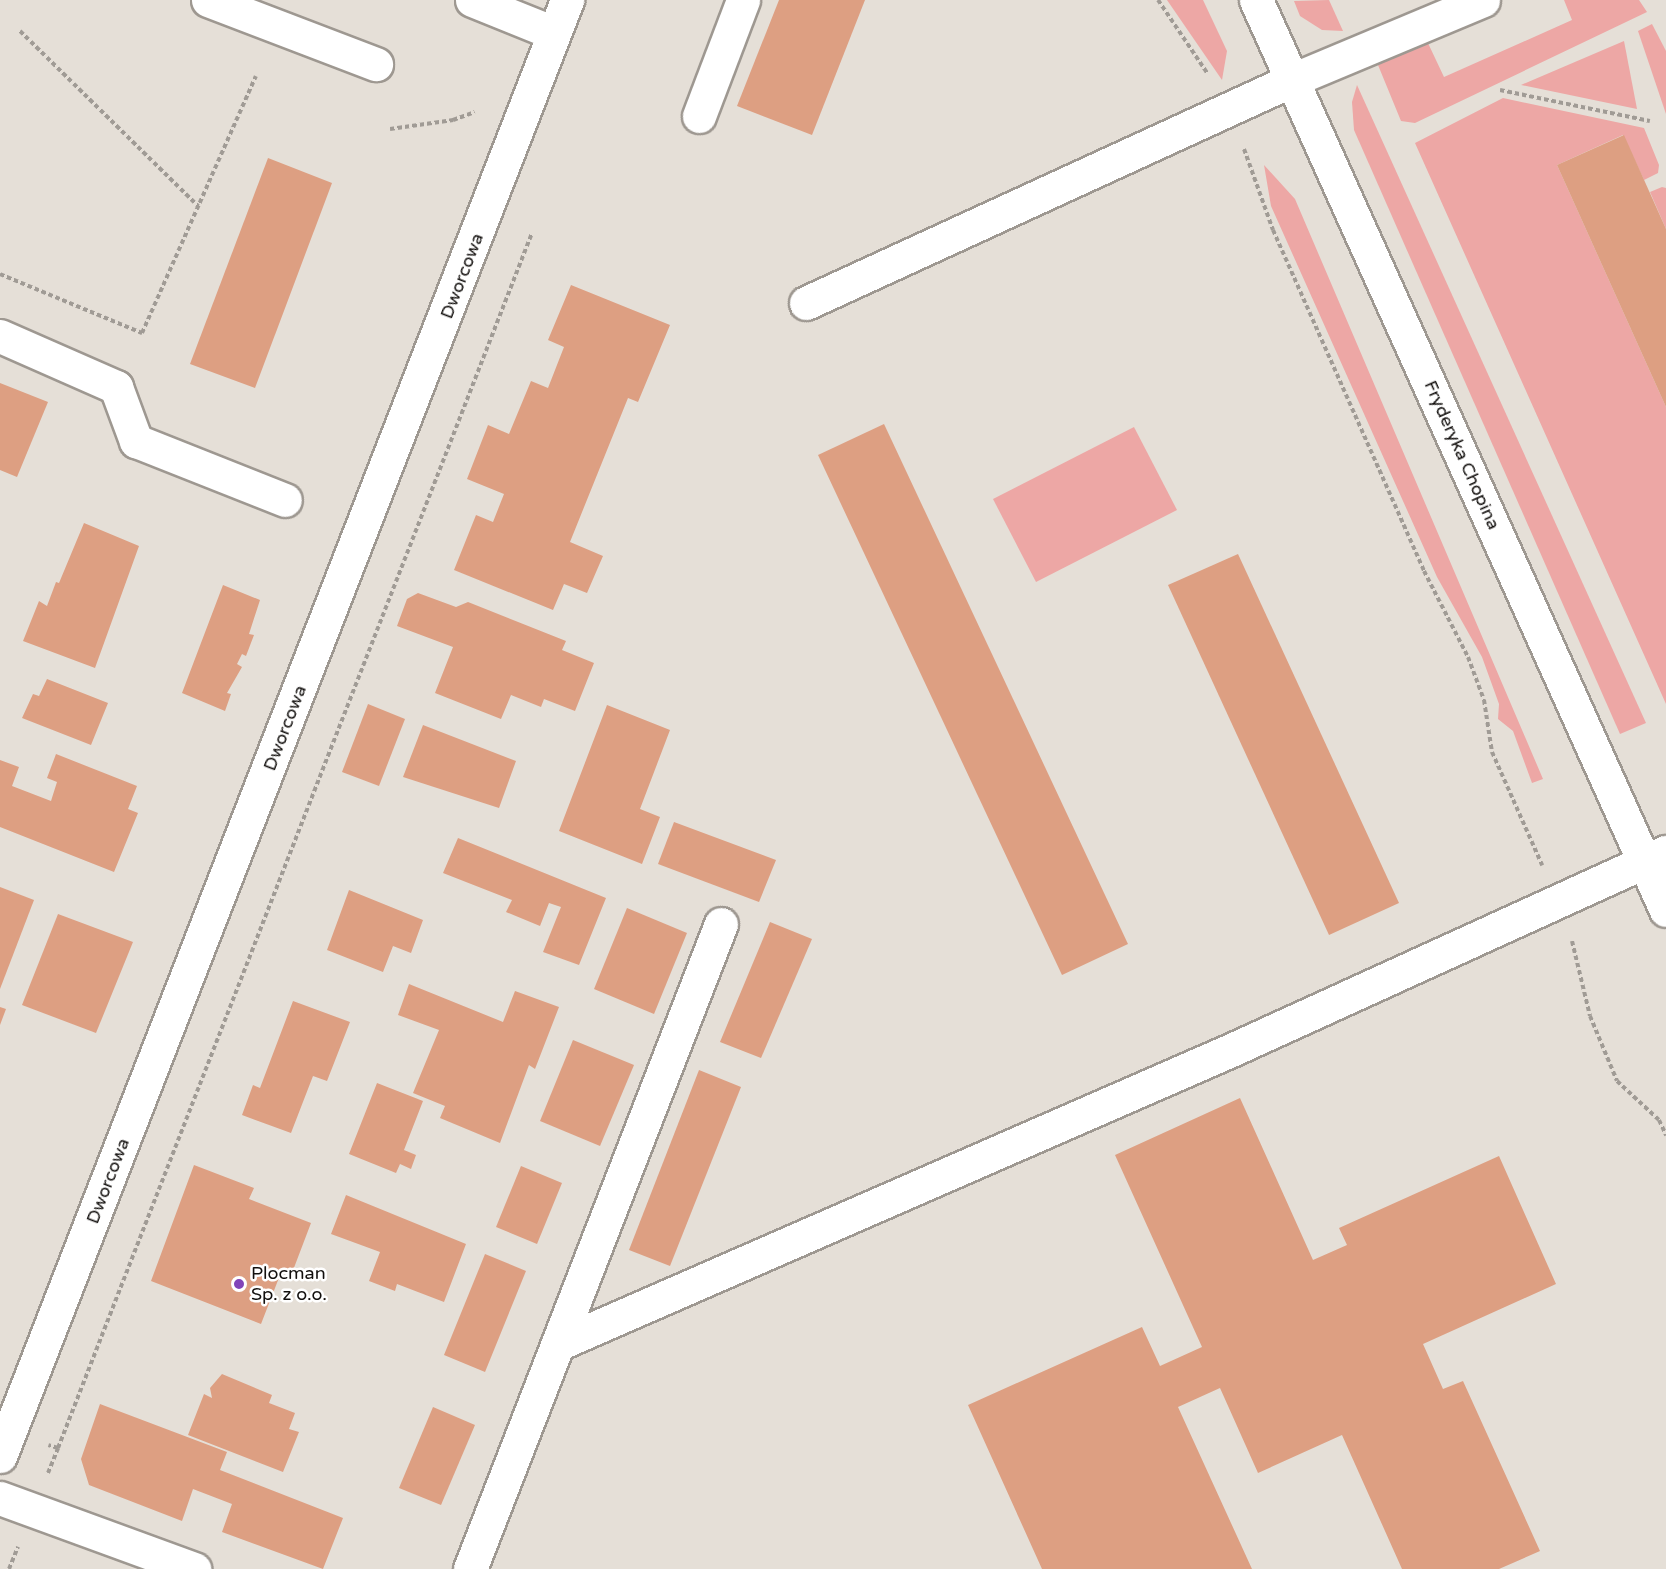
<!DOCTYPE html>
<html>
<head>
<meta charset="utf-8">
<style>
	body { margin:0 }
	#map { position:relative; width:1666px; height:1569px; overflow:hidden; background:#e5dfd7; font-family:"Varela Round",sans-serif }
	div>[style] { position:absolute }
	.green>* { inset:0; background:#eda7a5 }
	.building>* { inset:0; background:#dd9f82 }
	.path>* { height:4px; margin-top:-2px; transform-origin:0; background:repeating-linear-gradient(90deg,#a09b95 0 4.5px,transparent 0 7.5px) }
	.roads { filter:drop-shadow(2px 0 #9e9891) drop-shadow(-2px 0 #9e9891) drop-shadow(0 2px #9e9891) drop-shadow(0 -2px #9e9891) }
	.minor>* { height:33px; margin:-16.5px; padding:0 16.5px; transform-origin:16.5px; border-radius:16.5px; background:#fff }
	.dots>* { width:16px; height:16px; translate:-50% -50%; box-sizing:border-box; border:3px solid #fff; border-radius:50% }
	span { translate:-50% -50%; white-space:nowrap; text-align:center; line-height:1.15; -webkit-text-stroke:5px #fff; paint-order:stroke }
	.street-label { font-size:18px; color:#120f0d }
	.poi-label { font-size:18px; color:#120f0d }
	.left { translate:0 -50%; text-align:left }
</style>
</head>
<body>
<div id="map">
	<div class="green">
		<div style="clip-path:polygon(1167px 0,1203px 0,1227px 51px,1222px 80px)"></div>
		<div style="clip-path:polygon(1329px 0,1343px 31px,1322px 30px,1300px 16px,1294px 1px)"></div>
		<div style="clip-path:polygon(1564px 0,1639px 0,1647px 12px,1415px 123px,1401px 121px,1378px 65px,1427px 41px,1444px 77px,1572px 20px)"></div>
		<div style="clip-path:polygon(1652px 24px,1666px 51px,1666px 114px,1638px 31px)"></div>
		<div style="clip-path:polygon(1624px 41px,1637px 109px,1521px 85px)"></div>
		<div style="clip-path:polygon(1357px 85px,1646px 723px,1620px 734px,1354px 130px,1352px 102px)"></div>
		<div style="clip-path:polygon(1503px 98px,1644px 128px,1659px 165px,1658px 173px,1644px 180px,1623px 135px,1557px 165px,1666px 407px,1666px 704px,1415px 143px)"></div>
		<div style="clip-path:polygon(1264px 165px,1295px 199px,1543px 779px,1532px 783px,1513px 731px,1498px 719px,1499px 704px,1482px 657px,1437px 577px,1271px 206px)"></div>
		<div style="clip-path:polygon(1662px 187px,1666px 188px,1666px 229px,1650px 192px)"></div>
		<div style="clip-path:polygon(1134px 427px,1177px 510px,1036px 582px,993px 499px)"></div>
	</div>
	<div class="building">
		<div style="clip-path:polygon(779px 0,865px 0,812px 135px,737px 106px)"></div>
		<div style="clip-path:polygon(1624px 135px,1666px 229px,1666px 407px,1557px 165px)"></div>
		<div style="clip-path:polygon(268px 158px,332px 183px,255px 388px,190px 364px)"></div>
		<div style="clip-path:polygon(571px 285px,670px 325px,638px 402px,628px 398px,570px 542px,603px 556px,587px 593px,564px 584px,553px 610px,454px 570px,476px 515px,493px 522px,504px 494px,467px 479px,488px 425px,509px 434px,531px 381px,548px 388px,564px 347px,548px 340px)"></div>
		<div style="clip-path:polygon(0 383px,48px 402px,17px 477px,0 470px)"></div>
		<div style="clip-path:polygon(884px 424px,1128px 944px,1062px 975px,818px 455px)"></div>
		<div style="clip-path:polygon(84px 523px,139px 546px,95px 668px,23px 641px,39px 601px,47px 606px,56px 582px,59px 583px)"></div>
		<div style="clip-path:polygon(1238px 554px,1399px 903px,1329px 935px,1168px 585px)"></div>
		<div style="clip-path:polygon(223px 585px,260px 600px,249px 634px,254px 635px,246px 656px,242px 654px,237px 664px,242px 667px,227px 693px,231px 694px,225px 711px,182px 693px)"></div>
		<div style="clip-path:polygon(418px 593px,456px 607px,468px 602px,566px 641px,562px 650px,594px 663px,575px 711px,544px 699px,541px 707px,511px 695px,501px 719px,435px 693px,453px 647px,397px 626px,407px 599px)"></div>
		<div style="clip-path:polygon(47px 679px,108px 703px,91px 745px,22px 718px,33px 694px,39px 696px)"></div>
		<div style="clip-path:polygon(368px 704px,405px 719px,379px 786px,342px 772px)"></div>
		<div style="clip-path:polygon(607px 705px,670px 730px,640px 809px,660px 817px,642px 864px,559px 831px)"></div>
		<div style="clip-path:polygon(423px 725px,516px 761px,499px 808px,403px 777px)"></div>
		<div style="clip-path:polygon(56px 754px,137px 786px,128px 809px,138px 813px,114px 872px,0 827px,0 760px,19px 767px,12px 786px,51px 801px,57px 782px,47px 778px)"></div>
		<div style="clip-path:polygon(674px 822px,776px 860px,759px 902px,658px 864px)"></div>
		<div style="clip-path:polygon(458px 838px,606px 898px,579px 965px,543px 952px,561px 907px,549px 903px,540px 926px,506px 912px,512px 900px,443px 873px)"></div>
		<div style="clip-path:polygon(0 887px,34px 900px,0 989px)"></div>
		<div style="clip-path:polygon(349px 890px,423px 920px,411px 953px,393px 946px,383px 972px,327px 950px)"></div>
		<div style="clip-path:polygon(627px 908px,687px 933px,654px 1014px,594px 989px)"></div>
		<div style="clip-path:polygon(58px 914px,133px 942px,96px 1033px,22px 1005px)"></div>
		<div style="clip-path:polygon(770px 922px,812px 939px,761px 1058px,720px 1042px)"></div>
		<div style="clip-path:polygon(409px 984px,503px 1022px,515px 991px,559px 1007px,535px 1069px,529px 1065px,500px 1143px,440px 1118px,445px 1106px,413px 1093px,439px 1030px,398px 1015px)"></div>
		<div style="clip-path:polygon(293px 1001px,350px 1022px,327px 1081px,313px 1076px,291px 1133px,242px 1115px,253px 1085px,260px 1088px)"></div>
		<div style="clip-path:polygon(0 1007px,6px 1009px,0 1025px)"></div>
		<div style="clip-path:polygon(573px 1040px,634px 1065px,600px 1146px,540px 1121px)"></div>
		<div style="clip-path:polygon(699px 1070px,741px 1087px,670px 1266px,629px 1250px)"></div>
		<div style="clip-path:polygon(377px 1083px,423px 1101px,404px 1150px,416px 1155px,411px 1169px,400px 1164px,396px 1173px,349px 1154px)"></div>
		<div style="clip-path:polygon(1240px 1098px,1313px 1260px,1347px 1245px,1339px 1228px,1499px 1156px,1556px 1284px,1423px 1344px,1443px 1389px,1463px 1381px,1540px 1551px,1499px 1569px,1402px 1569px,1342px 1435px,1258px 1473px,1220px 1388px,1178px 1407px,1252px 1569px,1042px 1569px,968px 1405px,1142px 1327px,1160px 1366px,1202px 1347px,1115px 1155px)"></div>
		<div style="clip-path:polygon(194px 1165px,254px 1188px,249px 1199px,311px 1223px,292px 1273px,282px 1270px,261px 1324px,151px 1281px)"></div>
		<div style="clip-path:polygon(521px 1166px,562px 1183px,537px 1244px,496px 1227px)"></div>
		<div style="clip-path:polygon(346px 1195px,466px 1244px,444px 1302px,397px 1284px,395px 1291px,369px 1281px,380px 1252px,331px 1234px)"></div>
		<div style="clip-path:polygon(485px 1254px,526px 1271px,485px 1372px,444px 1355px)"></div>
		<div style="clip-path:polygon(222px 1374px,272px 1395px,269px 1403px,295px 1413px,289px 1429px,299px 1432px,283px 1472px,188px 1435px,204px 1394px,212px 1398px,210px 1388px)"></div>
		<div style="clip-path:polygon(100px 1404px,227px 1452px,220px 1470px,343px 1518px,323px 1569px,222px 1532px,232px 1504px,193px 1489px,182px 1521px,89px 1485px,81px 1459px)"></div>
		<div style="clip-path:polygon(433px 1407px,475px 1425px,441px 1505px,399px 1488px)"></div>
	</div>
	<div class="path">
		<div style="left:1158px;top:0;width:89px;rotate:56deg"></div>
		<div style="left:20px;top:31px;width:250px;rotate:44.5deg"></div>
		<div style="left:1500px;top:90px;width:153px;rotate:11.7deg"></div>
		<div style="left:390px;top:129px;width:64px;rotate:-8.1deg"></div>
		<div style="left:453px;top:120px;width:23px;rotate:-20deg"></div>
		<div style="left:1244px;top:149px;width:86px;rotate:70.3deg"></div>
		<div style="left:1273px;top:230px;width:373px;rotate:66.1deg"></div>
		<div style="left:1424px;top:571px;width:97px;rotate:62.9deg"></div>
		<div style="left:1468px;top:657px;width:46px;rotate:69.6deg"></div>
		<div style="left:1484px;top:700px;width:53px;rotate:81.3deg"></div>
		<div style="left:1492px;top:752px;width:124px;rotate:66.1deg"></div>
		<div style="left:0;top:274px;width:154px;rotate:22.6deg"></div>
		<div style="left:142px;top:333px;width:281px;rotate:-66.1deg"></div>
		<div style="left:1572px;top:941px;width:77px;rotate:76.5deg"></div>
		<div style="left:1590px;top:1016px;width:70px;rotate:67.4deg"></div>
		<div style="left:1617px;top:1081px;width:57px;rotate:42.9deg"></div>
		<div style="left:1659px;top:1120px;width:17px;rotate:65deg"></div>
		<div style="left:58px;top:1448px;width:1304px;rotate:-68.69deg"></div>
		<div style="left:48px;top:1473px;width:27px;rotate:-68deg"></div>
		<div style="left:58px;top:1448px;width:10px;rotate:-163deg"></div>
		<div style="left:9px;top:1569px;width:24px;rotate:-68deg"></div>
	</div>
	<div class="roads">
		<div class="minor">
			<div style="left:208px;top:0;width:180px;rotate:20.9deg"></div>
			<div style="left:472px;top:0;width:88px;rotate:21.9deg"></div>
			<div style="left:1256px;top:0;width:998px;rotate:65.75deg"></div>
			<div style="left:699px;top:116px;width:124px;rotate:-69.2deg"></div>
			<div style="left:806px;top:303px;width:535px;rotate:-24.65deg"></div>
			<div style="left:1292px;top:80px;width:207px;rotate:-22.7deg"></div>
			<div style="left:0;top:336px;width:127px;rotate:23.7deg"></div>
			<div style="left:116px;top:387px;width:58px;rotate:69.7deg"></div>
			<div style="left:136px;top:441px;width:160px;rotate:21.6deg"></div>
			<div style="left:558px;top:1344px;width:732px;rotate:-23.59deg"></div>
			<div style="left:1229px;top:1051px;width:480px;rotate:-24.5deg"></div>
			<div style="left:0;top:1456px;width:1563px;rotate:-68.72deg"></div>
			<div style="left:0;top:1498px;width:207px;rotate:20.1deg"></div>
			<div style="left:470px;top:1569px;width:692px;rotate:-68.74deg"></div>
		</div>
	</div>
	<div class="dots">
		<div style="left:239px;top:1284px;background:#8244b9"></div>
	</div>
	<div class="street-label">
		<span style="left:462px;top:276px;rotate:-69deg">Dworcowa</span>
		<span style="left:1462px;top:455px;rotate:66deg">Fryderyka Chopina</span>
		<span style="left:285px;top:728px;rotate:-69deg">Dworcowa</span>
		<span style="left:108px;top:1181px;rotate:-69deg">Dworcowa</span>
	</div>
	<div class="poi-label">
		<span class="left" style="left:251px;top:1284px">Plocman<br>Sp. z o.o.</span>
	</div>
</div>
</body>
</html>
